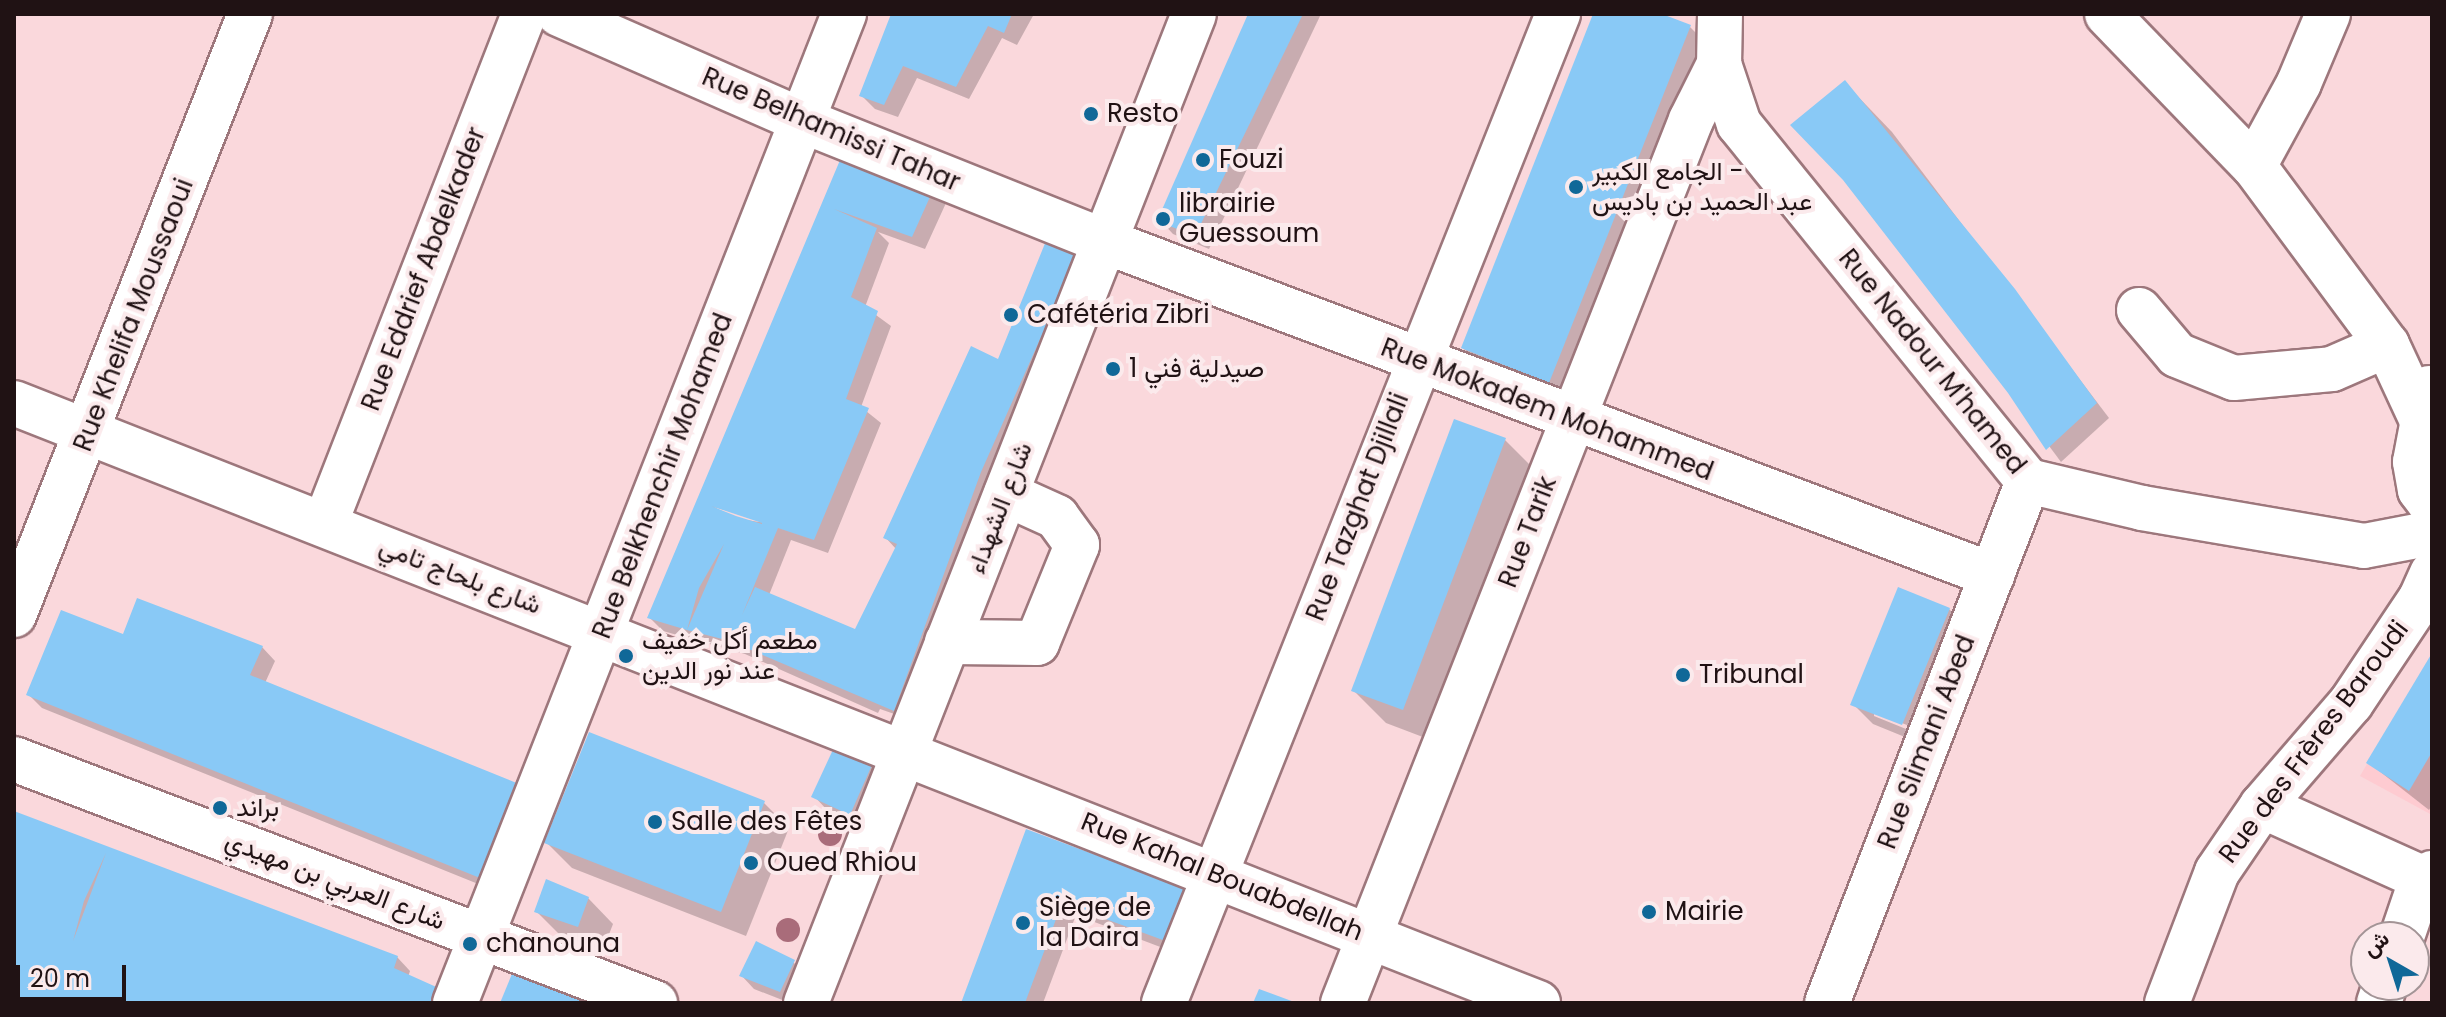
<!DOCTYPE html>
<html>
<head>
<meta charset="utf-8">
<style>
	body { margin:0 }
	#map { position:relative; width:2446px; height:1017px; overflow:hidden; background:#fad8dc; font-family:Poppins,Vazirmatn,sans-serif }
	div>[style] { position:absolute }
	.built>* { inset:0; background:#fecbd1 }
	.shadow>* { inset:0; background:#0003 }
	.building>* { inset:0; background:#89c9f6 }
	.roads { filter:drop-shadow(2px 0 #9d777c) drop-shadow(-2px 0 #9d777c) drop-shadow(0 2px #9d777c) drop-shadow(0 -2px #9d777c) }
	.minor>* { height:44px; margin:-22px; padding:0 22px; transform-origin:22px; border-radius:22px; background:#fff }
	.major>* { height:44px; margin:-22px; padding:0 22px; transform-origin:22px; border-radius:22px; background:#fff }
	.trees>* { width:24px; height:24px; margin:-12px; border-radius:50%; background:#a96c7a }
	.dots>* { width:22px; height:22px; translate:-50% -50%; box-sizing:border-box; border:4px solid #fbeaec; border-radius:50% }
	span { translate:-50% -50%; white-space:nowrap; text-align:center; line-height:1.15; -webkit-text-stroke:8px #fbeaec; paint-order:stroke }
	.poi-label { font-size:26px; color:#201214 }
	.left { translate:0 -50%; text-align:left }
	.street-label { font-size:26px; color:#201214 }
	.frame { position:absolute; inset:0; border:16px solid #201214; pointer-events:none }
	.north { position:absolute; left:2350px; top:921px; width:80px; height:80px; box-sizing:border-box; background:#fbeaec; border:2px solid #a39496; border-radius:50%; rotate:321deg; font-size:22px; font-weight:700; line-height:32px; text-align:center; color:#201214 }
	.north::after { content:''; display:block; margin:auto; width:28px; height:36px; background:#106898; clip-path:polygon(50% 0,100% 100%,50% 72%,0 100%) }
	.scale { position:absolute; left:16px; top:965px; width:110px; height:36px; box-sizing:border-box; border:4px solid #201214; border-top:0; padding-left:10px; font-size:24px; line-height:28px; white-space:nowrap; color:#201214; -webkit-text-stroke:6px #fbeaec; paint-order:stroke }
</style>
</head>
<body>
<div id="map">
	<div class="built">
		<div style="clip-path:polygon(2432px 653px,2432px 815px,2360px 776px)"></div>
	</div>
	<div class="shadow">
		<div style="clip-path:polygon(899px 14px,1034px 14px,1017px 45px,1002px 38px,969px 99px,917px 78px,898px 117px,875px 109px,862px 96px)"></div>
		<div style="clip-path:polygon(1251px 14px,1321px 14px,1209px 249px,1173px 234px,1160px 220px)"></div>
		<div style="clip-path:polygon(1595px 14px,1657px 14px,1690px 27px,1715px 52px,1574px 407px,1488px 373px,1463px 348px)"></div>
		<div style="clip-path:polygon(1845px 83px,1892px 132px,2109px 418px,2061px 462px,2009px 392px)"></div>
		<div style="clip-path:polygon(evenodd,845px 155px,933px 190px,946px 203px,925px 249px,878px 232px,889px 243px,865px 307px,891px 326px,861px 407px,881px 423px,828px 553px,791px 540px,769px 595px,856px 632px,896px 549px,885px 537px,999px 361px,1049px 239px,1093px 264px,900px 716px,880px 709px,878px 713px,745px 654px,663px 631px,650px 618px,845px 155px,714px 507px,760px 520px,759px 522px,735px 518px,714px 507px)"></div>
		<div style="clip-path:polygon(1505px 440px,1538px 473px,1436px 742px,1386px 723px,1353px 690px)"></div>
		<div style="clip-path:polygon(evenodd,1949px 609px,1969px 629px,1922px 744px,1873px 724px,1853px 704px,1949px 609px,1874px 712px,1912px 727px,1911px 731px,1874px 716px,1874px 712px)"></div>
		<div style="clip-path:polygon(262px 647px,275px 661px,265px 683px,498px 892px,42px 708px,28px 694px)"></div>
		<div style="clip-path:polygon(2432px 657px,2432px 805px,2429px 810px,2369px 763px)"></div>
		<div style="clip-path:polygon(873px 760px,887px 773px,864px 827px,827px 810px,814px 796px)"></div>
		<div style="clip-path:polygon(764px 803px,789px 828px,746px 936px,572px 868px,546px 842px)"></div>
		<div style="clip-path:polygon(14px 814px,397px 957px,410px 971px,408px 977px,14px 1003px)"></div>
		<div style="clip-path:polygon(1028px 832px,1184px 956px,1076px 915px,1043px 1003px,963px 1003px)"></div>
		<div style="clip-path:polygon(588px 898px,613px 924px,603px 950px,561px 936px,536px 911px)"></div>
		<div style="clip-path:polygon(793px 962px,807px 975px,790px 1003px,754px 989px,741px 975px)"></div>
	</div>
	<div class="building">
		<div style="clip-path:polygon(891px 14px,1012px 14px,1004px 33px,988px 26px,956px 87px,903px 66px,884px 105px,859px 96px)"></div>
		<div style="clip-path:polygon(1248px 14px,1303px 14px,1195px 236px,1157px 221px)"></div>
		<div style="clip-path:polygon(1593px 14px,1662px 14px,1691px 25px,1549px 383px,1461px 348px)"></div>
		<div style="clip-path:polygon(1845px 80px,2015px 289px,2097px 403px,2046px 450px,2008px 393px,1843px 180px,1790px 125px)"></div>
		<div style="clip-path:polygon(evenodd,843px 153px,934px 188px,912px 237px,834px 209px,877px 228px,851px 297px,878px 311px,846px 399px,869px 408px,814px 540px,778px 528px,742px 615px,755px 587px,855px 629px,897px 544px,883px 538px,971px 346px,998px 359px,1048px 236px,1080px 249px,981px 472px,894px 711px,730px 641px,687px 630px,724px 544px,699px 588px,687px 630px,647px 618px,843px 153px,711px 506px,762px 523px,762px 524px,736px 516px,711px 506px)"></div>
		<div style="clip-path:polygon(1454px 419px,1506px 438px,1403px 710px,1351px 691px)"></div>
		<div style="clip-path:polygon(1898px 587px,1950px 608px,1902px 725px,1850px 705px)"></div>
		<div style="clip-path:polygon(137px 598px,263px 646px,250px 675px,524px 786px,485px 880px,26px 695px,61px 610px,123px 634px)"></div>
		<div style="clip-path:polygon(2432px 653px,2432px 752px,2409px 791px,2366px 763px)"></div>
		<div style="clip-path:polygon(589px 732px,765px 801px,721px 912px,544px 843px)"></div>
		<div style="clip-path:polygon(837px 741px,875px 758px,850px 815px,811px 797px)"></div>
		<div style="clip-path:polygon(evenodd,14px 811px,398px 956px,394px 968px,443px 990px,438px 1003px,14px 1003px,14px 811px,106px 853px,73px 941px,84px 901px,106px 853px)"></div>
		<div style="clip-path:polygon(1026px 829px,1190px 890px,1171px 943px,1062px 903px,1025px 1003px,961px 1003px)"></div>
		<div style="clip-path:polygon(546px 879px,589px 897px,578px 927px,534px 912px)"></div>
		<div style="clip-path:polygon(756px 941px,795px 960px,780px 992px,739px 976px)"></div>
		<div style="clip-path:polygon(514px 969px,586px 996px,583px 1003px,500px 1003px)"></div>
		<div style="clip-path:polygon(1259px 989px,1297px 1003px,1253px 1003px)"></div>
	</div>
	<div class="roads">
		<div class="minor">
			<div style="left:559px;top:14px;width:264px;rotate:23.7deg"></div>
			<div style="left:801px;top:120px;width:326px;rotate:21.8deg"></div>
			<div style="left:1104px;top:241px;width:949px;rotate:20.61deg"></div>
			<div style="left:1720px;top:14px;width:50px;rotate:91.1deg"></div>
			<div style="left:1719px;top:64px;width:63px;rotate:71.6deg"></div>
			<div style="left:1739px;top:124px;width:459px;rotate:51deg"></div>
			<div style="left:2028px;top:481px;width:117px;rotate:13.3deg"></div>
			<div style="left:2142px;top:508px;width:225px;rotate:9.7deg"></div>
			<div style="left:2364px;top:546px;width:69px;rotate:-10.8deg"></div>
			<div style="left:2107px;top:14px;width:211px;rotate:46deg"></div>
			<div style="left:2254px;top:166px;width:223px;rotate:53.4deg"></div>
			<div style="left:2387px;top:345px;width:78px;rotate:65.1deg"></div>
			<div style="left:2254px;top:166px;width:94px;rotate:-61.5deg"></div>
			<div style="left:2299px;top:83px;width:75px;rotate:-67.2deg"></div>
			<div style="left:2139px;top:310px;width:59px;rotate:49.8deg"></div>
			<div style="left:2177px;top:355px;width:61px;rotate:22deg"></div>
			<div style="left:2234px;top:378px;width:98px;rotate:-5.2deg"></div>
			<div style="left:2332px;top:369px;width:60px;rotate:-23.6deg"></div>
			<div style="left:2429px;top:388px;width:75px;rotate:100.7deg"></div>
			<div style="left:2415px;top:462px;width:28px;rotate:80deg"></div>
			<div style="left:2420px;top:490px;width:20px;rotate:53deg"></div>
			<div style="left:14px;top:403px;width:1638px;rotate:21.49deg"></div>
			<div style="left:325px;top:524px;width:547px;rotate:-68.68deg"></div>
			<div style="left:14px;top:615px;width:646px;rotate:-68.56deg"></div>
			<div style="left:947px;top:642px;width:90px;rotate:0.6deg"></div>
			<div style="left:1037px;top:643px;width:106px;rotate:-67.8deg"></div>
			<div style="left:1077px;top:545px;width:34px;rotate:-126deg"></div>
			<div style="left:1057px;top:517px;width:56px;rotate:-155.7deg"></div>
			<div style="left:2262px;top:806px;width:175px;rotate:24.2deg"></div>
			<div style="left:2402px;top:937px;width:62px;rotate:-71.3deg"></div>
			<div style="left:2422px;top:878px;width:11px;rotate:-27deg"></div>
			<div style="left:455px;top:1003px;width:1063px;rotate:-68.53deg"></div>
			<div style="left:1164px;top:1003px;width:1065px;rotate:-68.28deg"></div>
			<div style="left:1343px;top:1003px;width:949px;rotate:-68.49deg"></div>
			<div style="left:1691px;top:120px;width:63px;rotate:-63.4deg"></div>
			<div style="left:1827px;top:1003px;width:559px;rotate:-68.94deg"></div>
			<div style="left:2167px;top:1003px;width:140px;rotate:-69.1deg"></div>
			<div style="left:2217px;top:872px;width:80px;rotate:-55.7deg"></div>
			<div style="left:2262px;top:806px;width:136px;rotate:-49.2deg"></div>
			<div style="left:2351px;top:703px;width:126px;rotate:-56.3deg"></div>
			<div style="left:2421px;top:598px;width:27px;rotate:-66deg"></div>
			<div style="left:2379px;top:1003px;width:19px;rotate:-72deg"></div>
		</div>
		<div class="major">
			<div style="left:14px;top:759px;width:686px;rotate:20.84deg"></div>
			<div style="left:806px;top:1003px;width:1062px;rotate:-68.58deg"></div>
		</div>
	</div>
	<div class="trees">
		<div style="left:830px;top:834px"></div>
		<div style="left:788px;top:930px"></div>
	</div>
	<div class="dots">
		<div style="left:1091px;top:114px;background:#106898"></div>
		<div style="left:1203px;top:160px;background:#106898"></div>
		<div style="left:1576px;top:187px;background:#106898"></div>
		<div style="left:1163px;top:219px;background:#106898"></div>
		<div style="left:1011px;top:315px;background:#106898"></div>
		<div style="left:1113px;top:369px;background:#106898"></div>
		<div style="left:626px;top:656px;background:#106898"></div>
		<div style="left:1683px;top:675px;background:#106898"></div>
		<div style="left:220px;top:808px;background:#106898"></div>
		<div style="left:655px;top:822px;background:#106898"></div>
		<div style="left:751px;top:863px;background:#106898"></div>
		<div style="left:1649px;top:912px;background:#106898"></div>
		<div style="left:1023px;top:923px;background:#106898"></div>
		<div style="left:470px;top:944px;background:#106898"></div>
	</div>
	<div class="poi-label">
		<span class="left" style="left:1107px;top:114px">Resto</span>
		<span class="left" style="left:1219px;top:160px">Fouzi</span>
		<span class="left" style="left:1592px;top:187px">الجامع الكبير -<br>عبد الحميد بن باديس</span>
		<span class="left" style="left:1179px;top:219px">librairie<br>Guessoum</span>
		<span class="left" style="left:1027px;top:315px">Cafétéria Zibri</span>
		<span class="left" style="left:1129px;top:369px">صيدلية فني 1</span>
		<span class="left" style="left:642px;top:656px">مطعم أكل خفيف<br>عند نور الدين</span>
		<span class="left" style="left:1699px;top:675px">Tribunal</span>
		<span class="left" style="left:236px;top:808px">براند</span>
		<span class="left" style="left:671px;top:822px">Salle des Fêtes</span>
		<span class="left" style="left:767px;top:863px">Oued Rhiou</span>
		<span class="left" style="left:1039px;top:923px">Siège de<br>la Daira</span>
		<span class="left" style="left:1665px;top:912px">Mairie</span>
		<span class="left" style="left:486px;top:944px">chanouna</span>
	</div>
	<div class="street-label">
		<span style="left:831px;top:130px;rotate:23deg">Rue Belhamissi Tahar</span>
		<span style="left:424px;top:269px;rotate:-69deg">Rue Eddrief Abdelkader</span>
		<span style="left:134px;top:315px;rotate:-69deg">Rue Khelifa Moussaoui</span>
		<span style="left:1932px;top:362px;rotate:51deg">Rue Nadour M'hamed</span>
		<span style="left:1547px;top:410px;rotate:21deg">Rue Mokadem Mohammed</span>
		<span style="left:663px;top:476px;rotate:-69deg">Rue Belkhenchir Mohamed</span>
		<span style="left:1358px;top:507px;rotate:-69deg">Rue Tazghat Djillali</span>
		<span style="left:1000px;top:508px;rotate:-69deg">شارع الشهداء</span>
		<span style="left:1528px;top:532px;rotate:-69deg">Rue Tarik</span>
		<span style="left:460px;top:576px;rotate:21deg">شارع بلحاج تامي</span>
		<span style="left:1927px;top:742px;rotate:-69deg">Rue Slimani Abed</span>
		<span style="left:2314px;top:742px;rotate:-53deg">Rue des Frères Baroudi</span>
		<span style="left:1222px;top:877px;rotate:22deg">Rue Kahal Bouabdellah</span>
		<span style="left:335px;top:881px;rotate:21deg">شارع العربي بن مهيدي</span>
	</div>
	<div class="frame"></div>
	<div class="north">ش</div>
	<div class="scale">20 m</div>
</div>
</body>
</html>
